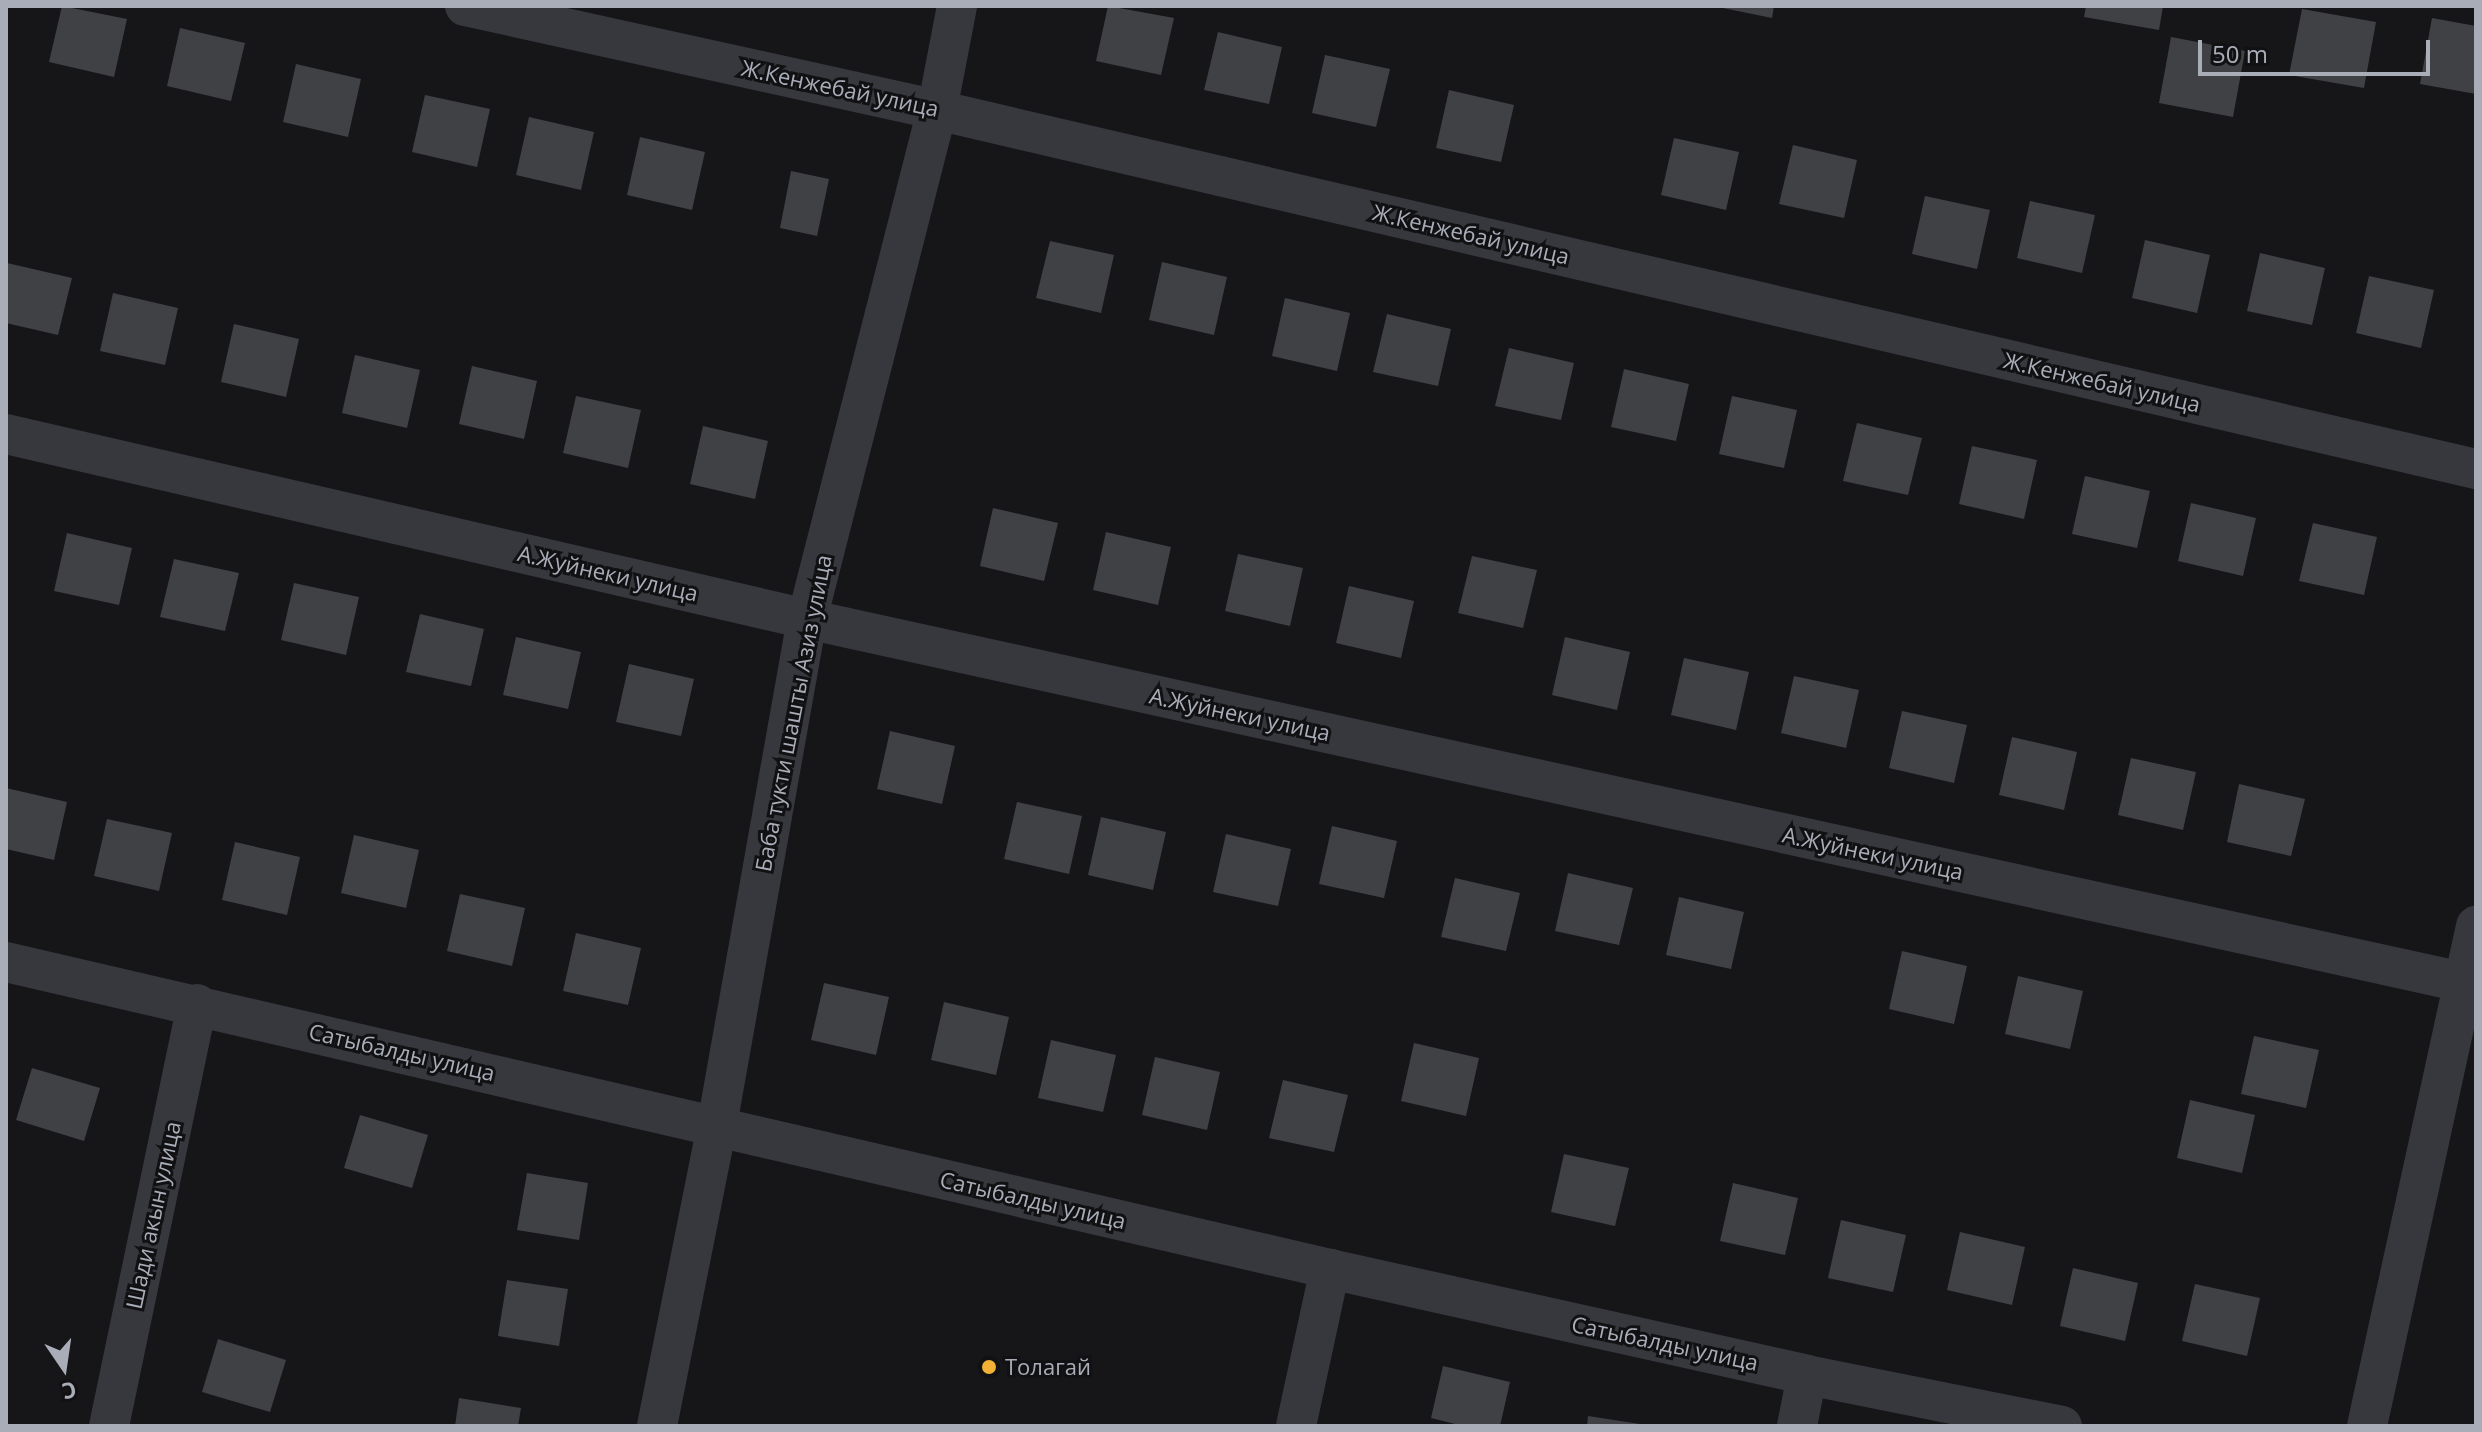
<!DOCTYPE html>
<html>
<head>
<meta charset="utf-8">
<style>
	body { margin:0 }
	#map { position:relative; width:2482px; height:1432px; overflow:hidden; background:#161618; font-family:"Open Sans",sans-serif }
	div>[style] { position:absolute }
	.building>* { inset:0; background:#404145 }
	.minor>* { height:40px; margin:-20px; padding:0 20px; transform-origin:20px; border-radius:20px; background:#37383d }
	.dots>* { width:22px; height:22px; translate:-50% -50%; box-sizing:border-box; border:4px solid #111113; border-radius:50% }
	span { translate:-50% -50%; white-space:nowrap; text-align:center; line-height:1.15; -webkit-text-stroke:6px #111113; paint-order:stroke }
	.street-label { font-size:22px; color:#a8adb8 }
	.poi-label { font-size:22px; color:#a8adb8 }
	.left { translate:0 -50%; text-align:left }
	.frame { position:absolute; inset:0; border:8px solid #a8adb8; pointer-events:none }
	.north { position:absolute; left:24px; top:1328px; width:80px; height:80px; -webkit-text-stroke:6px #111113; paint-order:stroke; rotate:167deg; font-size:22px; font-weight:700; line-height:32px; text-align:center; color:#a8adb8 }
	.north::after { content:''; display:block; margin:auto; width:28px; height:36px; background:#a8adb8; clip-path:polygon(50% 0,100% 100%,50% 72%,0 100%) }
	.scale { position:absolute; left:2198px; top:40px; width:232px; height:36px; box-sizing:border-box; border:4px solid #a8adb8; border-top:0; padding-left:10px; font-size:24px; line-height:28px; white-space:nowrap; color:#a8adb8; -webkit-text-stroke:6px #111113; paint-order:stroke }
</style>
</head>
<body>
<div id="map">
	<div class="building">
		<div style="clip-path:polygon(62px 6px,127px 19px,114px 77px,49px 62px)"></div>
		<div style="clip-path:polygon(1108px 6px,1174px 18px,1161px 75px,1096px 61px)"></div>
		<div style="clip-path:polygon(1713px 6px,1774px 6px,1772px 18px)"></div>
		<div style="clip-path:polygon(2086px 6px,2163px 6px,2159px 30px,2084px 17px)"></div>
		<div style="clip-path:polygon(2302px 9px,2376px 22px,2364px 88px,2289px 75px)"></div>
		<div style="clip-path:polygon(2432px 18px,2476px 26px,2476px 94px,2420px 84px)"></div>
		<div style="clip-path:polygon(180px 28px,245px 43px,231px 101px,167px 86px)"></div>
		<div style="clip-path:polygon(1218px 32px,1282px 47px,1269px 104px,1204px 90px)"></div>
		<div style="clip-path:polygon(2171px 37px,2245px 51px,2233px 117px,2159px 103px)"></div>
		<div style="clip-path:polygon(1325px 55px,1390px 69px,1376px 127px,1312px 113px)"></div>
		<div style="clip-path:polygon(296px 64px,361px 79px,348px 137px,283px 122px)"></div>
		<div style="clip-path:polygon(1449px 90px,1514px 105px,1501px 162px,1436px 148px)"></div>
		<div style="clip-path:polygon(425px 95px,490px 109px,477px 167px,412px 152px)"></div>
		<div style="clip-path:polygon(529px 117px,594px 132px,581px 190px,516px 175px)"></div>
		<div style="clip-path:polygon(640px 137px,705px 152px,692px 210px,627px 195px)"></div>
		<div style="clip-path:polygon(1674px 138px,1739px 152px,1726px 210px,1661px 195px)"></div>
		<div style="clip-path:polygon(1793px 145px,1857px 160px,1844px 218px,1779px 204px)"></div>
		<div style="clip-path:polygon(791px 171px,829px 179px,817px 236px,780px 228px)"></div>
		<div style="clip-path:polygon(1925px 196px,1990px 210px,1977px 269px,1912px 254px)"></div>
		<div style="clip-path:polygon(2030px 201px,2095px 215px,2082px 273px,2017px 258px)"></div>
		<div style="clip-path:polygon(2145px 240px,2210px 255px,2197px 313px,2132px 298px)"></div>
		<div style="clip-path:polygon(1050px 241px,1114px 255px,1101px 313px,1036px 298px)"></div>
		<div style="clip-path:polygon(2260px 253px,2325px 268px,2312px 325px,2247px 311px)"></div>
		<div style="clip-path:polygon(1162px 262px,1227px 277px,1214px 335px,1149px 320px)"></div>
		<div style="clip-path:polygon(7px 263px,72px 278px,58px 335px,6px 323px)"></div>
		<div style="clip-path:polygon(2369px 276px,2434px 290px,2421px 348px,2356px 333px)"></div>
		<div style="clip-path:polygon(113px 293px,178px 308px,165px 365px,100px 351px)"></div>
		<div style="clip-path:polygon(1285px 298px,1350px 313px,1337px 371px,1272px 356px)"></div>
		<div style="clip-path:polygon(1387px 314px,1451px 329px,1438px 386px,1373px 372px)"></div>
		<div style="clip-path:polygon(234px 324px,299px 339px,286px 397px,221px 382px)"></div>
		<div style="clip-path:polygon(1509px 348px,1574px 363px,1561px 420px,1495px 406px)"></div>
		<div style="clip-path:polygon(355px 355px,420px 370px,407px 428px,342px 413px)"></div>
		<div style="clip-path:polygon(472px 366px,537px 381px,524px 439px,459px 424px)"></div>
		<div style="clip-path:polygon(1624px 369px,1689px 384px,1676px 441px,1611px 427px)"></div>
		<div style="clip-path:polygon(576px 396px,641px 410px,628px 468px,563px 453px)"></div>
		<div style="clip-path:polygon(1732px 396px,1797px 410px,1784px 468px,1719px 454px)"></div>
		<div style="clip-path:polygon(1857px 423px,1922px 438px,1908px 495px,1843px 481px)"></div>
		<div style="clip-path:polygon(703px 426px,768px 441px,755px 499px,690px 484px)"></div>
		<div style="clip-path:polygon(1972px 446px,2037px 460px,2024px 519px,1959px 504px)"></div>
		<div style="clip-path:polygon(2085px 476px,2150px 491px,2137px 548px,2072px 534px)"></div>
		<div style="clip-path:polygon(2191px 503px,2256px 518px,2243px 576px,2178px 561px)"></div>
		<div style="clip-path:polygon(993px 508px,1058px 523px,1044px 581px,980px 566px)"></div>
		<div style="clip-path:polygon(2313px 523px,2377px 537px,2364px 595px,2299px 581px)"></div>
		<div style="clip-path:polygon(1106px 532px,1171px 547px,1158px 605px,1093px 590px)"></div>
		<div style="clip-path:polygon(67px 533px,132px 548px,119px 605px,54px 591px)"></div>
		<div style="clip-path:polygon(1238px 554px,1303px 568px,1290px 626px,1225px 611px)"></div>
		<div style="clip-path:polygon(1472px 556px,1537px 570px,1523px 628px,1458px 613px)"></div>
		<div style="clip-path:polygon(174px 559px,239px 573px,225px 631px,160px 617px)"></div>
		<div style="clip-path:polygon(294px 583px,359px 597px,346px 655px,281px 640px)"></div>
		<div style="clip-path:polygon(1349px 586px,1414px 601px,1401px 658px,1336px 643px)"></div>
		<div style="clip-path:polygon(420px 614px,484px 629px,471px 686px,406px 672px)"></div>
		<div style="clip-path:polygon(516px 637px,581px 652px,568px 709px,503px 695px)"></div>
		<div style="clip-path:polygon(1565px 637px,1630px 652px,1617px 710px,1552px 695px)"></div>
		<div style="clip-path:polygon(1684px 658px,1749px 672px,1736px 730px,1671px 715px)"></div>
		<div style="clip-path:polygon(629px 664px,694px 679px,681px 736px,616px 722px)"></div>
		<div style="clip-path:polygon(1794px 676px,1859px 690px,1846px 748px,1781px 733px)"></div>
		<div style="clip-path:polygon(1902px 711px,1967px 725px,1954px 783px,1889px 768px)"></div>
		<div style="clip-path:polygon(890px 731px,955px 746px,942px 804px,877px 789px)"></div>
		<div style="clip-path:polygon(2012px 737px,2077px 752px,2064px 810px,1999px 795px)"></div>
		<div style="clip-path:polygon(2131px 758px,2196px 772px,2183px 830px,2118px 815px)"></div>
		<div style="clip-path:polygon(2239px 784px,2305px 799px,2291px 856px,2227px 842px)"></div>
		<div style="clip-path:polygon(6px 788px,67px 802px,54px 860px,6px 849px)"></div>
		<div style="clip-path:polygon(1017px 802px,1082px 816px,1069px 874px,1004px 859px)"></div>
		<div style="clip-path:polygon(1101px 817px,1166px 832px,1153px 890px,1088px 875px)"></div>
		<div style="clip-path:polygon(107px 819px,172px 833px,159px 891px,94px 876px)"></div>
		<div style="clip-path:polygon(1332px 826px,1397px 841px,1384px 898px,1319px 884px)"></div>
		<div style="clip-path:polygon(1226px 834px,1291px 849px,1278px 906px,1213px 892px)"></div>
		<div style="clip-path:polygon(354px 835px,419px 850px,406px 908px,341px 893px)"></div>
		<div style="clip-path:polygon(235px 842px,300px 857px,287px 915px,222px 900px)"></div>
		<div style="clip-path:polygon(1568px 873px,1633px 888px,1619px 945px,1555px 931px)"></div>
		<div style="clip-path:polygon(1455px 878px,1520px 893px,1506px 951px,1441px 937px)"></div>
		<div style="clip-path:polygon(460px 894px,525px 908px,512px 966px,447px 951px)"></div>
		<div style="clip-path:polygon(1679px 897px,1744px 912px,1731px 969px,1666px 955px)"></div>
		<div style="clip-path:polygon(576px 933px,641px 948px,628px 1005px,563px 991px)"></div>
		<div style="clip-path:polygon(1902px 951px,1967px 966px,1954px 1024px,1889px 1009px)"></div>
		<div style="clip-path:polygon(2018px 976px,2083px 991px,2070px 1049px,2005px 1034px)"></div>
		<div style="clip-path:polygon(824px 983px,889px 997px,876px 1055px,811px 1040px)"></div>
		<div style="clip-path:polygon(944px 1002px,1009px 1017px,996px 1075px,931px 1060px)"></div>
		<div style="clip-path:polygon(2254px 1036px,2319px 1050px,2306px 1108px,2241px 1094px)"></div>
		<div style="clip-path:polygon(1051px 1040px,1116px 1055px,1103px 1112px,1038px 1098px)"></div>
		<div style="clip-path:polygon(1414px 1043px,1479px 1058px,1466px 1116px,1401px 1101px)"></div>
		<div style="clip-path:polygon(1155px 1057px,1220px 1072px,1207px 1130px,1142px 1115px)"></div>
		<div style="clip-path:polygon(32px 1068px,100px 1088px,84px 1141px,16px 1120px)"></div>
		<div style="clip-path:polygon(1283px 1080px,1348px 1095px,1334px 1152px,1269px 1138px)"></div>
		<div style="clip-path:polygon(2190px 1100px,2255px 1115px,2242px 1173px,2177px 1158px)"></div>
		<div style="clip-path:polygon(360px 1115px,428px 1135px,412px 1188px,344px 1168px)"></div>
		<div style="clip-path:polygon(1564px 1154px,1629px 1168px,1615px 1226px,1551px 1212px)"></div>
		<div style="clip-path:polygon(527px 1173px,588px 1183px,579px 1240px,517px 1230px)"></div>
		<div style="clip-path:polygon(1733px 1183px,1798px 1198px,1785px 1255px,1720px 1241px)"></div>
		<div style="clip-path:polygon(1841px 1220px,1906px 1235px,1893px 1292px,1828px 1278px)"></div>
		<div style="clip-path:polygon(1960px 1232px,2025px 1247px,2012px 1305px,1947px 1290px)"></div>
		<div style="clip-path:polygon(2073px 1268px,2138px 1283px,2125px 1341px,2060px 1326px)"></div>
		<div style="clip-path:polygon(507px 1280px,568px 1289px,559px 1346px,498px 1336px)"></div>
		<div style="clip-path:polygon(2195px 1284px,2260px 1298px,2247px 1356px,2182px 1341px)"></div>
		<div style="clip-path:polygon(218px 1339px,286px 1360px,270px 1412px,202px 1392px)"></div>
		<div style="clip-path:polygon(1443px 1366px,1510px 1382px,1500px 1426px,1463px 1426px,1431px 1418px)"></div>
		<div style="clip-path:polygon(459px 1398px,521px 1408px,518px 1426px,455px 1426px)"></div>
		<div style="clip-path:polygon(1588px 1416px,1640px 1424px,1640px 1426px,1587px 1426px)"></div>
	</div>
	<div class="minor">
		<div style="left:465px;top:6px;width:483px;rotate:12.4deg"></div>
		<div style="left:937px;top:110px;width:1580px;rotate:13.13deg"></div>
		<div style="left:6px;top:434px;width:822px;rotate:13.01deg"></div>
		<div style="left:807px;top:619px;width:1709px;rotate:12.37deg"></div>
		<div style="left:6px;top:962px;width:1359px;rotate:13.05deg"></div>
		<div style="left:1330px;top:1269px;width:489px;rotate:12.5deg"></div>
		<div style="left:1807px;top:1375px;width:260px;rotate:11.3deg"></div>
		<div style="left:109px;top:1426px;width:431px;rotate:-78.2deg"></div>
		<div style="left:657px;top:1426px;width:307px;rotate:-78.7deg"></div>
		<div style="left:717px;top:1125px;width:514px;rotate:-79.91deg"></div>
		<div style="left:807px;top:619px;width:525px;rotate:-75.67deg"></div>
		<div style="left:937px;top:110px;width:106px;rotate:-79.1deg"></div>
		<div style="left:1296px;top:1426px;width:161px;rotate:-77.8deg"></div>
		<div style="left:1797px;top:1426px;width:52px;rotate:-78.9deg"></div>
		<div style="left:2367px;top:1426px;width:512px;rotate:-77.7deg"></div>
	</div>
	<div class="dots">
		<div style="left:989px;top:1367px;background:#f2b134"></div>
	</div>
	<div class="street-label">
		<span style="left:840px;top:88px;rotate:12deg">Ж.Кенжебай улица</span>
		<span style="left:1471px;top:234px;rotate:13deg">Ж.Кенжебай улица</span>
		<span style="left:2102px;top:382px;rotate:13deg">Ж.Кенжебай улица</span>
		<span style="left:608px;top:573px;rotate:13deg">А.Жуйнеки улица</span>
		<span style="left:793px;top:713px;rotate:-79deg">Баба тукти шашты Азиз улица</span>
		<span style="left:1240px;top:714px;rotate:12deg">А.Жуйнеки улица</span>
		<span style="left:1873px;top:853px;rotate:12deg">А.Жуйнеки улица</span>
		<span style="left:402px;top:1052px;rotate:13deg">Сатыбалды улица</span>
		<span style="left:1033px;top:1200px;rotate:13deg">Сатыбалды улица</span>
		<span style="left:153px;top:1215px;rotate:-78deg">Шади акын улица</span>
		<span style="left:1665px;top:1343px;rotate:12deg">Сатыбалды улица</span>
	</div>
	<div class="poi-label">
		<span class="left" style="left:1005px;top:1367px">Толагай</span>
	</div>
	<div class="frame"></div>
	<div class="north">С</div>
	<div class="scale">50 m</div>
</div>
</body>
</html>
